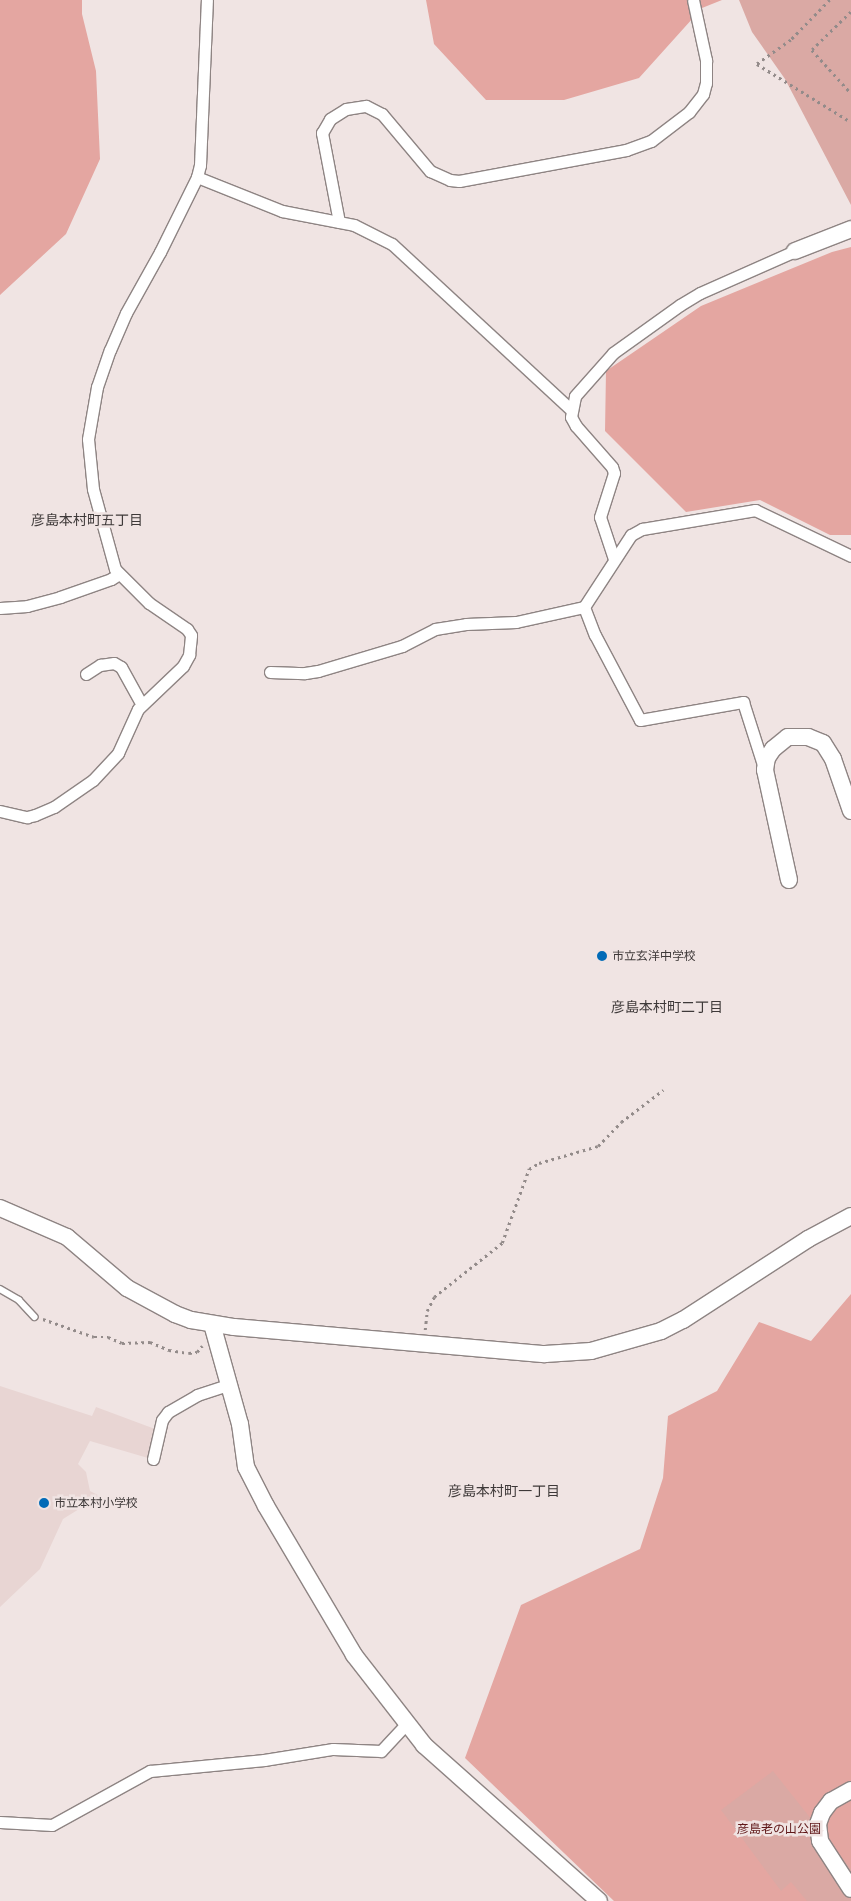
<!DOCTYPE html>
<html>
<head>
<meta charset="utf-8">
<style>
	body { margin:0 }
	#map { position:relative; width:851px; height:1901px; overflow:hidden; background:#f0e4e3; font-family:"PT Sans Narrow","Noto Sans JP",sans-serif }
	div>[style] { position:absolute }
	.built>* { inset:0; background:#e8d5d3 }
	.green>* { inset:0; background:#daa9a4 }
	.forest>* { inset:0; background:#e4a6a1 }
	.path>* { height:2.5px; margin-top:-1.25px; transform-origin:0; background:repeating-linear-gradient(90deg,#938b8a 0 2.5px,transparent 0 6.5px) }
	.roads { filter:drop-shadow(1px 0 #8e8483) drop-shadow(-1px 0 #8e8483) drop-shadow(0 1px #8e8483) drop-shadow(0 -1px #8e8483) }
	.lane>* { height:5.5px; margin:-2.75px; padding:0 2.75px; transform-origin:2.75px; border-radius:2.75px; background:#fff }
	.street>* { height:11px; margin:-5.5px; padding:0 5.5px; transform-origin:5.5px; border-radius:5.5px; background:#fff }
	.secondary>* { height:16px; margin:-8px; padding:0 8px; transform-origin:8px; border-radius:8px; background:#fff }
	.dots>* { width:14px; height:14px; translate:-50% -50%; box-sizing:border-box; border:2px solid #f0e4e3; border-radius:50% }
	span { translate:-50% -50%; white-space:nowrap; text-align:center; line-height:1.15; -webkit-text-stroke:5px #f0e4e3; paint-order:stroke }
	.poi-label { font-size:12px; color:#3e3939 }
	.left { translate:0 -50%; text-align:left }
	.park-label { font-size:12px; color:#5f1718 }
	.neighbourhood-label { font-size:14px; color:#3e3939 }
</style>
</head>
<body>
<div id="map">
	<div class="built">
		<div style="clip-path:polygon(0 1386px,92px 1416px,96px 1407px,155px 1429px,148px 1458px,90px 1441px,78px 1464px,86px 1472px,90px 1491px,100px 1496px,63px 1519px,40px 1569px,0 1607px)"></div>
	</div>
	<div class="green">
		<div style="clip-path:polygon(739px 0,851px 0,851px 205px,785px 79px,752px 32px)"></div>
		<div style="clip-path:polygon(851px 1545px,851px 1901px,663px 1901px)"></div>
	</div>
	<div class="forest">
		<div style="clip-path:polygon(0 0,82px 0,82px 14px,96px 71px,100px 159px,66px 234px,0 295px)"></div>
		<div style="clip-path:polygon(426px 0,722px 0,702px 8px,639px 78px,564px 100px,486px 100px,434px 44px)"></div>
		<div style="clip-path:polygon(851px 247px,851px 535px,830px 535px,760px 500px,686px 512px,605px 431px,606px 371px,701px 306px,832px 252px)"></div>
		<div style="clip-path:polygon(851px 1294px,851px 1869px,773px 1771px,721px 1810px,781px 1891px,791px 1882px,807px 1901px,614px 1901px,465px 1758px,521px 1605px,640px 1549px,663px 1478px,668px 1416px,717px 1391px,759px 1322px,811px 1341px)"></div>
	</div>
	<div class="path">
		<div style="left:830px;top:0;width:56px;rotate:134.3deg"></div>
		<div style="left:791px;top:40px;width:42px;rotate:144.8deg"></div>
		<div style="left:757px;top:64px;width:110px;rotate:31.7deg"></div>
		<div style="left:851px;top:12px;width:54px;rotate:135.7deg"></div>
		<div style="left:812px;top:50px;width:58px;rotate:47.8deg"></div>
		<div style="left:43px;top:1319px;width:54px;rotate:19.4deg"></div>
		<div style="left:94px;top:1337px;width:14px"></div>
		<div style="left:108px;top:1337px;width:15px;rotate:23deg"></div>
		<div style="left:122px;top:1343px;width:28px;rotate:-2deg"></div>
		<div style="left:150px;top:1342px;width:21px;rotate:23deg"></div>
		<div style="left:169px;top:1350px;width:20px;rotate:9deg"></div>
		<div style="left:189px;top:1353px;width:8px;rotate:-7deg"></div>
		<div style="left:197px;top:1352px;width:8px;rotate:-50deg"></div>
		<div style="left:425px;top:1330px;width:19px;rotate:-84deg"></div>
		<div style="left:427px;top:1311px;width:16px;rotate:-63deg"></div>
		<div style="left:434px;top:1297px;width:87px;rotate:-38.5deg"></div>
		<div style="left:502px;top:1243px;width:79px;rotate:-70deg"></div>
		<div style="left:529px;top:1169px;width:12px;rotate:-31deg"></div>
		<div style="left:539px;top:1163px;width:61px;rotate:-16.1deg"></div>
		<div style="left:598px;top:1146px;width:33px;rotate:-46deg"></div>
		<div style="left:621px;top:1122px;width:53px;rotate:-37.3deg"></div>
	</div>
	<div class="roads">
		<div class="lane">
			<div style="left:0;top:1289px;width:22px;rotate:30deg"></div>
			<div style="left:19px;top:1300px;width:23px;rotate:47deg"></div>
		</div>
		<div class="street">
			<div style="left:197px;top:177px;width:92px;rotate:21.8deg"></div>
			<div style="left:282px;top:211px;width:73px;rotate:11deg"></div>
			<div style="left:354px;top:225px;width:42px;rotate:26.6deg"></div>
			<div style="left:392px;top:244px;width:244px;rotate:42.8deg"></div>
			<div style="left:339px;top:222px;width:91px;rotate:-100.8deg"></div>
			<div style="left:322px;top:133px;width:16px;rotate:-60deg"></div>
			<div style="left:330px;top:119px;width:19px;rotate:-32deg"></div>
			<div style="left:346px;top:109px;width:20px;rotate:-9deg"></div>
			<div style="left:366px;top:106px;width:18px;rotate:27deg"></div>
			<div style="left:382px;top:114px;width:75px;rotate:49.9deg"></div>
			<div style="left:430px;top:171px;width:22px;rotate:24deg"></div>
			<div style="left:450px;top:180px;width:9px;rotate:6deg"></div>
			<div style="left:459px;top:181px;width:170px;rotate:-10.5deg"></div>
			<div style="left:626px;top:150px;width:27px;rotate:-20deg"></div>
			<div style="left:651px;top:141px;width:48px;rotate:-37.3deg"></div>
			<div style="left:689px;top:112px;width:23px;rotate:-52deg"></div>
			<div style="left:703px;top:94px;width:11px;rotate:-75deg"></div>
			<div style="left:706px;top:83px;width:23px;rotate:-90deg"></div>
			<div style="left:706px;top:60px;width:61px;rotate:-102.2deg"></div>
			<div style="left:614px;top:559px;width:44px;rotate:-108.4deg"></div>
			<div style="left:600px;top:517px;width:46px;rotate:-72.3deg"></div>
			<div style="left:614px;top:473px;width:6px;rotate:-108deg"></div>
			<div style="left:612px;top:467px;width:55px;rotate:-131.3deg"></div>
			<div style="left:576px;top:426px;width:10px;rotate:-119deg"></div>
			<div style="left:571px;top:417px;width:21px;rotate:-79deg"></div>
			<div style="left:575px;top:396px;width:57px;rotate:-48.5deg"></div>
			<div style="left:613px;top:353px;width:82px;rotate:-35.6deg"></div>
			<div style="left:680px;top:305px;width:23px;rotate:-31deg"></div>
			<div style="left:700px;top:293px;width:104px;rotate:-23.9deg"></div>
			<div style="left:584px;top:607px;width:30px;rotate:69deg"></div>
			<div style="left:595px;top:635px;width:96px;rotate:62.1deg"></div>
			<div style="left:640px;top:720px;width:105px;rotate:-9.9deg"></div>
			<div style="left:743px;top:702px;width:69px;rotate:72.3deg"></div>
			<div style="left:0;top:608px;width:27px;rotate:-4deg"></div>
			<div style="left:27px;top:606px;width:34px;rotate:-15deg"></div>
			<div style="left:60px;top:597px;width:54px;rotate:-19.4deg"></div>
			<div style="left:111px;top:579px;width:9px;rotate:-32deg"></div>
			<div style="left:270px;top:672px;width:35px;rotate:2deg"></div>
			<div style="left:305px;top:673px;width:13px;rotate:-9deg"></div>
			<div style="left:318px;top:671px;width:88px;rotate:-16.6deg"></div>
			<div style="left:402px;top:646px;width:37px;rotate:-27deg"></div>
			<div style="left:435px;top:629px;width:31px;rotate:-9deg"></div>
			<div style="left:466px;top:624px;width:50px;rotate:-2.3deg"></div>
			<div style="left:516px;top:622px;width:70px;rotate:-12.4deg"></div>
			<div style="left:584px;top:607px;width:86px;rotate:-56.9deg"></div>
			<div style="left:631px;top:535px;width:13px;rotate:-29deg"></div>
			<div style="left:642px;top:529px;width:115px;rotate:-9.5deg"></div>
			<div style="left:755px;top:510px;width:106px;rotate:25.6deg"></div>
			<div style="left:86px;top:674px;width:17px;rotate:-33deg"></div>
			<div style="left:100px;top:665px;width:14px;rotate:-8deg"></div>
			<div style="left:114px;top:663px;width:8px;rotate:30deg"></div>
			<div style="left:121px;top:667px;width:43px;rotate:61.1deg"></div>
			<div style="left:0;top:811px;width:28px;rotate:13deg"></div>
			<div style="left:27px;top:817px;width:8px;rotate:-14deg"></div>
			<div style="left:35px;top:815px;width:21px;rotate:-23deg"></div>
			<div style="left:54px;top:807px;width:47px;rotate:-34.7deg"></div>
			<div style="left:93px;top:780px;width:37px;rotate:-47deg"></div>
			<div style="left:118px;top:753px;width:48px;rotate:-65.6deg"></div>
			<div style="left:138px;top:709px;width:62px;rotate:-43.7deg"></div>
			<div style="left:183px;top:666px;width:13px;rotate:-61deg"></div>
			<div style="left:189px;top:655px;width:20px;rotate:-84deg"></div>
			<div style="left:191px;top:635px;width:7px;rotate:-124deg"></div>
			<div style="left:187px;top:629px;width:46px;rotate:-145.6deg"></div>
			<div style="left:149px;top:603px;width:48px;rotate:-135deg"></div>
			<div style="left:115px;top:569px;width:83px;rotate:-105.4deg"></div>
			<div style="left:93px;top:489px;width:50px;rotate:-95.7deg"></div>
			<div style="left:88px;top:439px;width:53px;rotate:-80.2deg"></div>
			<div style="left:97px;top:387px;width:39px;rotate:-71deg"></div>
			<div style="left:110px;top:350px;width:40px;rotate:-66.6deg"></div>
			<div style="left:126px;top:313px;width:70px;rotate:-60.9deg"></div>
			<div style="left:160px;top:252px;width:84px;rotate:-63.7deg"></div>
			<div style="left:197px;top:177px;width:12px;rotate:-76deg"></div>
			<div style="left:200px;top:165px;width:165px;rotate:-87.6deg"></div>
			<div style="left:153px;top:1459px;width:40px;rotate:-77deg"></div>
			<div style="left:162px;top:1420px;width:10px;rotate:-53deg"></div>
			<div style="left:168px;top:1412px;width:34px;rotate:-30deg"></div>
			<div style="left:197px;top:1395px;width:33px;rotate:-18deg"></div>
			<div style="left:0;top:1822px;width:52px;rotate:3.3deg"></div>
			<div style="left:52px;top:1825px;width:112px;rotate:-28.9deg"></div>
			<div style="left:150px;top:1771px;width:115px;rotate:-5.5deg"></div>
			<div style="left:264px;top:1760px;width:70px;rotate:-9.1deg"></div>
			<div style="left:333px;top:1749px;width:48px;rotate:2.4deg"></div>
			<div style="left:381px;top:1751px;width:37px;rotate:-47deg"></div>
		</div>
		<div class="secondary">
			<div style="left:795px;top:251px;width:60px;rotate:-21.4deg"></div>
			<div style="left:789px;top:880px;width:113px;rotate:-102.3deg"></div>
			<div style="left:765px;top:770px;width:12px;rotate:-81deg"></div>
			<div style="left:767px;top:758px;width:11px;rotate:-56deg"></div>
			<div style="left:773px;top:749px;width:19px;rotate:-39deg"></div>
			<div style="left:788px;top:737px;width:20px"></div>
			<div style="left:808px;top:737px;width:16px;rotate:22deg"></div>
			<div style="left:823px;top:743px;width:19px;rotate:58deg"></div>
			<div style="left:833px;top:759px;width:55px;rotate:70.9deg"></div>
			<div style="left:0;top:1208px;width:73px;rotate:23.4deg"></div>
			<div style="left:67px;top:1237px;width:79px;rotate:40.4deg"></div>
			<div style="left:127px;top:1288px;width:55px;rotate:28.4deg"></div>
			<div style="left:175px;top:1314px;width:17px;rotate:21deg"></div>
			<div style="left:191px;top:1320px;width:44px;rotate:9.2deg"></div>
			<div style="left:234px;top:1327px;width:312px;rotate:5deg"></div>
			<div style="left:545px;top:1354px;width:46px;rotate:-3.7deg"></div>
			<div style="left:591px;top:1351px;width:73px;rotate:-15.9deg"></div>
			<div style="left:661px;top:1331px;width:25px;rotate:-27deg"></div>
			<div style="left:683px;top:1320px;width:149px;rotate:-32.9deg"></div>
			<div style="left:808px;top:1239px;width:49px;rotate:-28.1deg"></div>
			<div style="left:212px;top:1324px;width:104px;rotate:74.4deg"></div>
			<div style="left:240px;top:1424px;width:43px;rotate:82.1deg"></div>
			<div style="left:246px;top:1467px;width:44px;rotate:62.9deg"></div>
			<div style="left:266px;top:1506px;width:173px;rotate:59.4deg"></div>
			<div style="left:354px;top:1655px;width:114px;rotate:52.1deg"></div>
			<div style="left:424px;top:1745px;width:234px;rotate:41.7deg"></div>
			<div style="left:851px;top:1790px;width:23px;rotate:151deg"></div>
			<div style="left:831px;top:1801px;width:15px;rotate:127deg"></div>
			<div style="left:822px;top:1813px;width:12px;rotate:110deg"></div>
			<div style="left:818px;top:1824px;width:17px;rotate:83deg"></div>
			<div style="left:820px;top:1841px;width:57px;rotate:57.1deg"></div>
		</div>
	</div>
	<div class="dots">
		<div style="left:602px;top:956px;background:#026bb7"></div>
		<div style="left:44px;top:1503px;background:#026bb7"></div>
	</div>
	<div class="poi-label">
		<span class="left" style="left:612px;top:956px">市立玄洋中学校</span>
		<span class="left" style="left:54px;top:1503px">市立本村小学校</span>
	</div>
	<div class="park-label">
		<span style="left:779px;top:1829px">彦島老の山公園</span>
	</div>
	<div class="neighbourhood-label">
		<span style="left:87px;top:520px">彦島本村町五丁目</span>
		<span style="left:667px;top:1007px">彦島本村町二丁目</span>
		<span style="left:504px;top:1491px">彦島本村町一丁目</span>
	</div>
</div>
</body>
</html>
